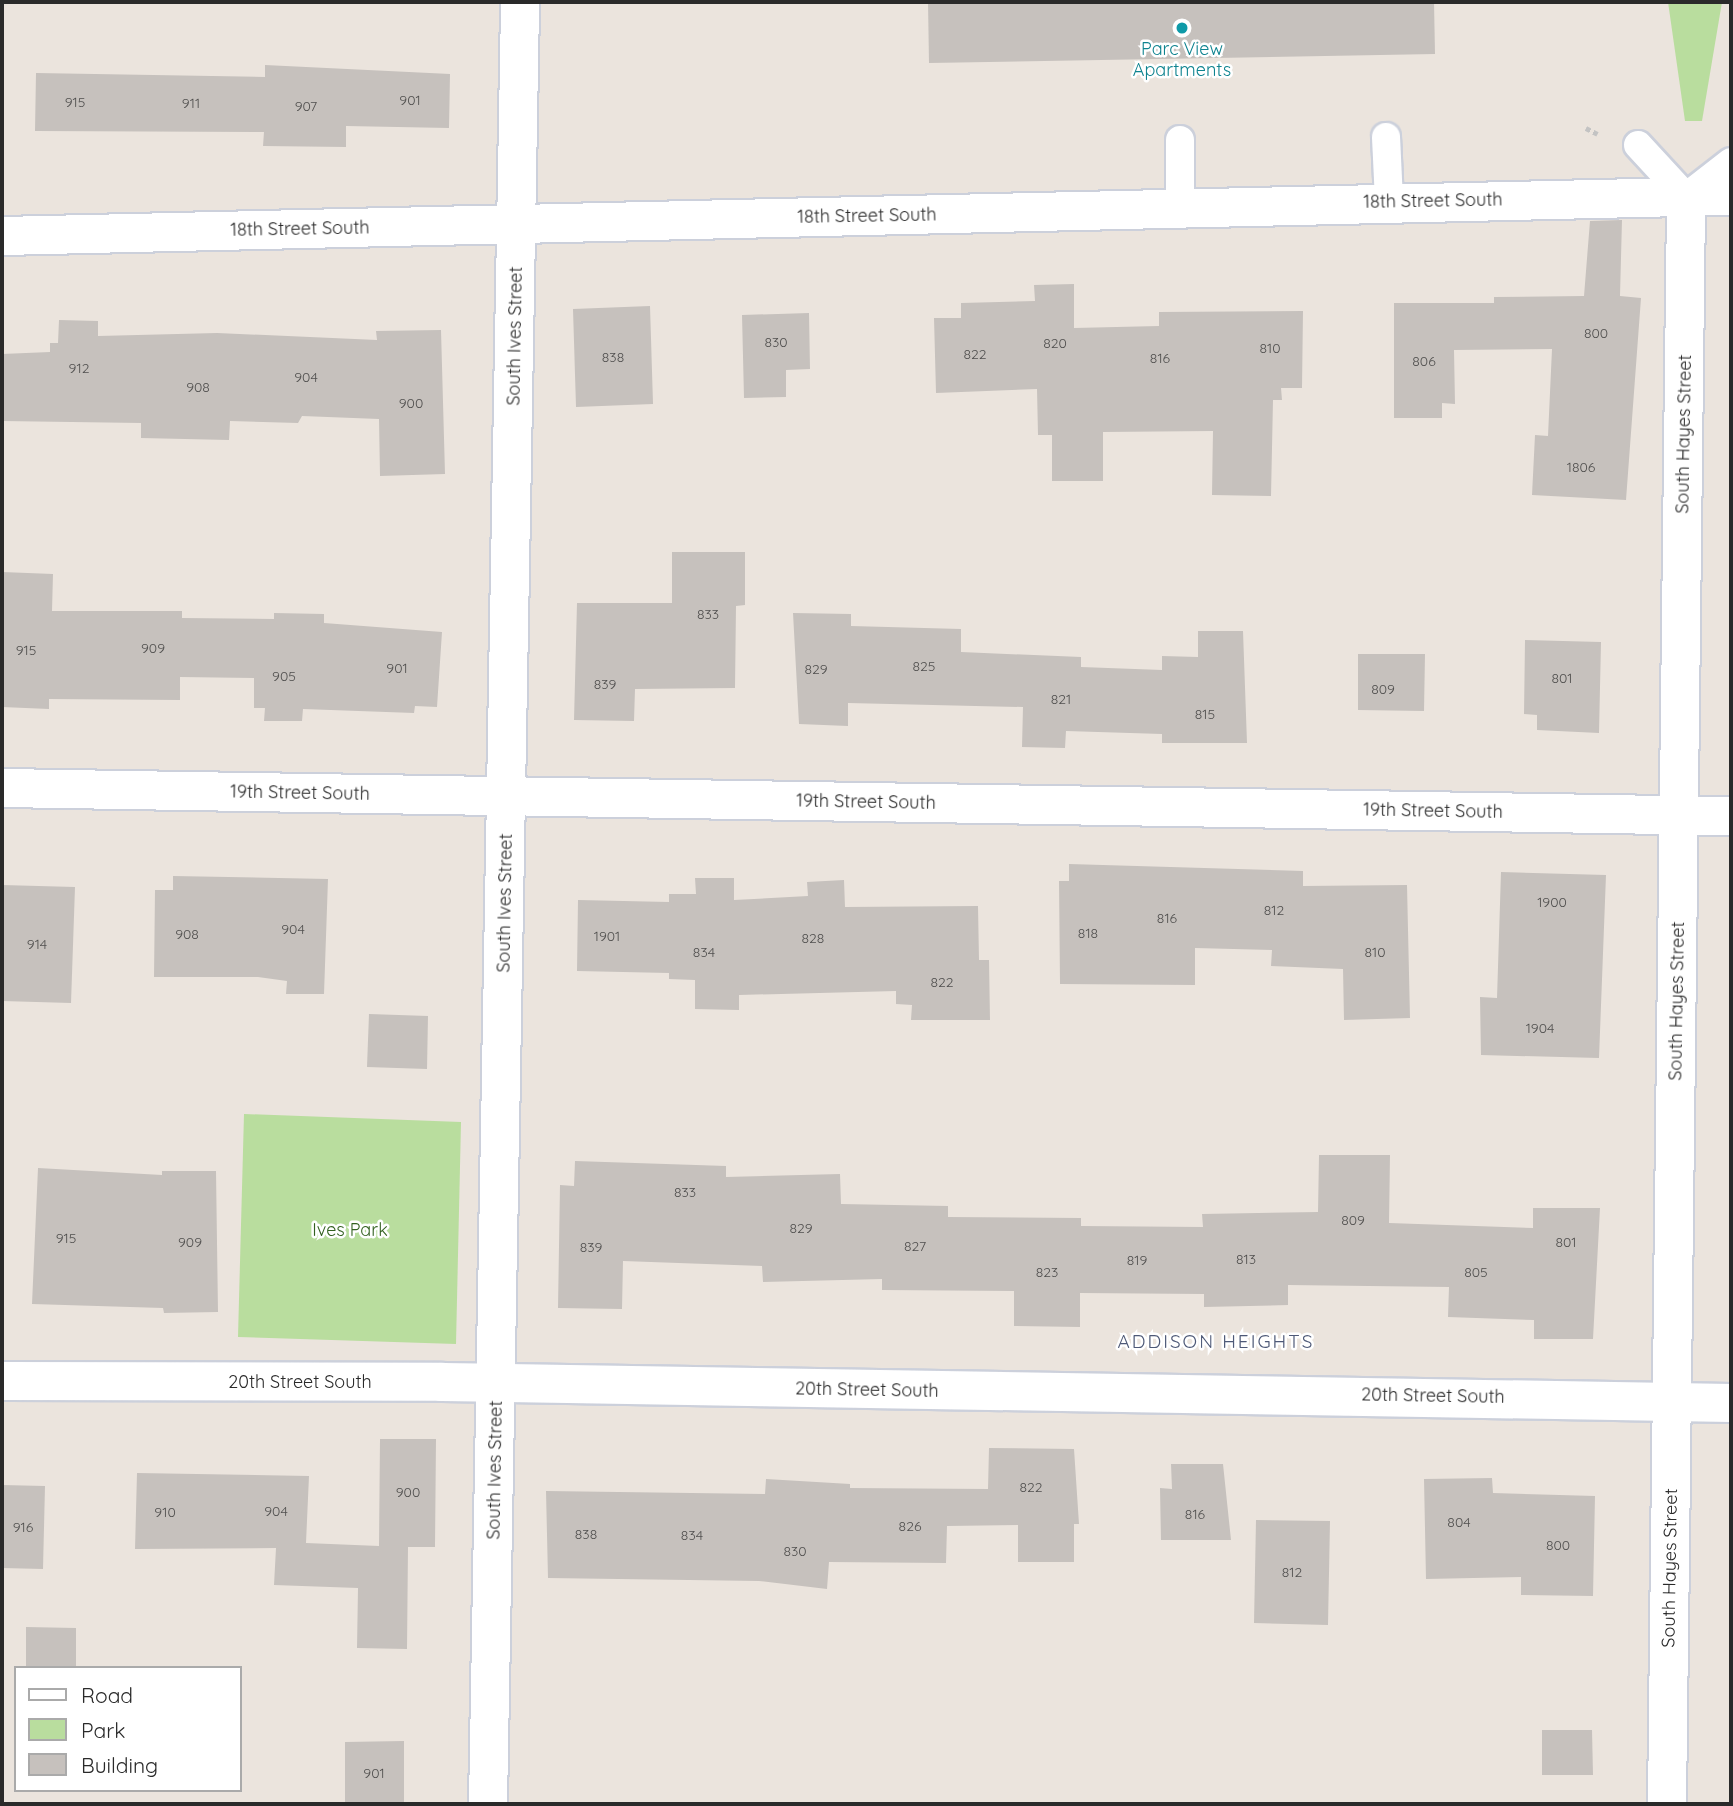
<!DOCTYPE html>
<html>
<head>
<meta charset="utf-8">
<style>
	body { margin:0 }
	#map { position:relative; width:1733px; height:1806px; overflow:hidden; background:#ebe4dd; font-family:Quicksand,sans-serif }
	div>[style] { position:absolute }
	.green>* { inset:0; background:#b9dd9e }
	.building>* { inset:0; background:#c6c1bd }
	.path>* { height:4.5px; margin-top:-2.25px; transform-origin:0; background:repeating-linear-gradient(90deg,#c3c3c3 0 5px,transparent 0 8.5px) }
	.roads { filter:drop-shadow(2px 0 #ccd0db) drop-shadow(-2px 0 #ccd0db) drop-shadow(0 2px #ccd0db) drop-shadow(0 -2px #ccd0db) }
	.lane>* { height:28px; margin:-14px; padding:0 14px; transform-origin:14px; border-radius:14px; background:#fff }
	.street>* { height:38px; margin:-19px; padding:0 19px; transform-origin:19px; border-radius:19px; background:#fff }
	.dots>* { width:19px; height:19px; translate:-50% -50%; box-sizing:border-box; border:4px solid #fff; border-radius:50% }
	span { translate:-50% -50%; white-space:nowrap; text-align:center; line-height:1.15; -webkit-text-stroke:5px #fff; paint-order:stroke }
	.number-label { font-size:14px; color:#51504f }
	.number-label span { -webkit-text-stroke-width:0 }
	.culture-label { font-size:18px; color:#0d838f }
	.street-label { font-size:18px; color:#2a2a2a }
	.park-label { font-size:18px; color:#336120 }
	.neighbourhood-label { font-size:19px; color:#4e5977; letter-spacing:2px }
	.frame { position:absolute; inset:0; border:4px solid #2a2a2a; pointer-events:none }
	.legend { position:absolute; left:14px; top:1666px; width:228px; height:126px; box-sizing:border-box; background:#fff; border:2px solid #aaa; margin:0; padding:9px 12px; list-style:none; font-size:21px; color:#2a2a2a }
	.legend li { display:flex; align-items:center; gap:14px; height:35px }
	.legend b { width:35px; border:2px solid #aaa }
</style>
</head>
<body>
<div id="map">
	<div class="green">
		<div style="clip-path:polygon(1668px 2px,1722px 2px,1702px 121px,1685px 121px)"></div>
		<div style="clip-path:polygon(244px 1114px,461px 1122px,456px 1344px,238px 1337px)"></div>
	</div>
	<div class="building">
		<div style="clip-path:polygon(928px 2px,1434px 2px,1435px 54px,929px 63px)"></div>
		<div style="clip-path:polygon(265px 65px,450px 74px,449px 128px,346px 126px,346px 147px,263px 146px,264px 132px,35px 131px,36px 73px,265px 77px)"></div>
		<div style="clip-path:polygon(1622px 220px,1620px 296px,1641px 298px,1626px 500px,1532px 495px,1535px 435px,1548px 436px,1552px 349px,1454px 350px,1455px 404px,1442px 403px,1442px 418px,1394px 418px,1394px 303px,1494px 303px,1494px 297px,1584px 296px,1590px 221px)"></div>
		<div style="clip-path:polygon(1074px 284px,1074px 328px,1159px 326px,1159px 312px,1303px 311px,1302px 388px,1281px 388px,1282px 400px,1273px 400px,1271px 496px,1212px 495px,1213px 431px,1103px 432px,1103px 481px,1052px 481px,1052px 435px,1038px 435px,1037px 389px,936px 393px,934px 318px,961px 318px,961px 303px,1035px 301px,1034px 285px)"></div>
		<div style="clip-path:polygon(650px 306px,653px 404px,576px 407px,573px 309px)"></div>
		<div style="clip-path:polygon(809px 313px,810px 369px,786px 370px,786px 397px,744px 398px,742px 315px)"></div>
		<div style="clip-path:polygon(59px 320px,98px 321px,98px 336px,217px 333px,377px 340px,376px 331px,441px 330px,445px 474px,380px 476px,379px 419px,302px 416px,298px 423px,230px 421px,229px 440px,141px 438px,141px 423px,2px 421px,2px 354px,50px 352px,50px 343px,58px 343px)"></div>
		<div style="clip-path:polygon(672px 552px,745px 552px,745px 605px,736px 606px,735px 688px,635px 689px,634px 721px,574px 720px,577px 603px,672px 603px)"></div>
		<div style="clip-path:polygon(2px 572px,53px 574px,52px 611px,182px 611px,182px 618px,274px 619px,274px 613px,324px 614px,324px 623px,442px 632px,437px 707px,415px 706px,414px 713px,303px 709px,302px 721px,264px 721px,265px 708px,254px 708px,254px 678px,180px 677px,180px 700px,49px 699px,49px 709px,2px 707px)"></div>
		<div style="clip-path:polygon(793px 613px,851px 614px,851px 626px,961px 629px,961px 652px,1081px 657px,1081px 667px,1162px 670px,1162px 656px,1198px 657px,1198px 631px,1243px 631px,1247px 743px,1162px 743px,1162px 734px,1066px 731px,1065px 748px,1022px 747px,1023px 707px,848px 703px,848px 726px,799px 724px)"></div>
		<div style="clip-path:polygon(1525px 640px,1601px 642px,1599px 733px,1537px 730px,1537px 715px,1524px 714px)"></div>
		<div style="clip-path:polygon(1358px 654px,1425px 654px,1424px 711px,1358px 710px)"></div>
		<div style="clip-path:polygon(1069px 864px,1303px 871px,1303px 886px,1407px 885px,1410px 1018px,1344px 1020px,1343px 969px,1271px 966px,1272px 950px,1195px 948px,1195px 985px,1060px 984px,1059px 881px,1069px 881px)"></div>
		<div style="clip-path:polygon(1501px 872px,1606px 875px,1599px 1058px,1481px 1055px,1480px 997px,1497px 998px)"></div>
		<div style="clip-path:polygon(173px 876px,328px 879px,324px 994px,286px 994px,287px 981px,258px 977px,154px 977px,155px 890px,173px 890px)"></div>
		<div style="clip-path:polygon(695px 878px,734px 878px,734px 900px,808px 896px,807px 882px,844px 880px,845px 907px,978px 906px,979px 960px,989px 960px,990px 1020px,911px 1020px,912px 1005px,896px 1004px,896px 991px,739px 995px,739px 1010px,695px 1009px,695px 980px,669px 979px,669px 973px,577px 971px,578px 900px,669px 902px,669px 894px,696px 894px)"></div>
		<div style="clip-path:polygon(2px 885px,75px 887px,71px 1003px,2px 1001px)"></div>
		<div style="clip-path:polygon(369px 1014px,428px 1016px,427px 1069px,367px 1067px)"></div>
		<div style="clip-path:polygon(1319px 1155px,1390px 1155px,1389px 1223px,1533px 1228px,1533px 1208px,1600px 1208px,1593px 1339px,1534px 1339px,1534px 1320px,1448px 1317px,1449px 1287px,1288px 1285px,1288px 1305px,1204px 1307px,1204px 1294px,1080px 1293px,1080px 1327px,1014px 1326px,1014px 1291px,882px 1290px,882px 1279px,763px 1282px,762px 1266px,623px 1261px,622px 1309px,558px 1308px,560px 1185px,574px 1186px,575px 1161px,726px 1166px,726px 1177px,840px 1174px,841px 1204px,948px 1206px,948px 1217px,1081px 1218px,1081px 1226px,1203px 1227px,1202px 1214px,1318px 1212px)"></div>
		<div style="clip-path:polygon(38px 1168px,162px 1175px,162px 1171px,216px 1171px,218px 1312px,164px 1313px,163px 1308px,32px 1304px)"></div>
		<div style="clip-path:polygon(380px 1439px,436px 1439px,435px 1547px,408px 1547px,407px 1649px,357px 1648px,358px 1588px,274px 1585px,276px 1548px,135px 1549px,137px 1473px,309px 1476px,306px 1543px,379px 1546px)"></div>
		<div style="clip-path:polygon(989px 1448px,1074px 1449px,1079px 1524px,1074px 1524px,1074px 1562px,1018px 1562px,1018px 1525px,947px 1526px,946px 1563px,829px 1562px,827px 1589px,759px 1581px,548px 1578px,546px 1491px,765px 1494px,766px 1479px,850px 1484px,850px 1488px,988px 1489px)"></div>
		<div style="clip-path:polygon(1171px 1464px,1223px 1464px,1231px 1540px,1161px 1540px,1160px 1488px,1172px 1489px)"></div>
		<div style="clip-path:polygon(1492px 1478px,1493px 1493px,1595px 1496px,1593px 1596px,1521px 1595px,1521px 1577px,1426px 1579px,1424px 1479px)"></div>
		<div style="clip-path:polygon(2px 1485px,45px 1486px,43px 1569px,2px 1568px)"></div>
		<div style="clip-path:polygon(1256px 1520px,1330px 1521px,1328px 1625px,1254px 1623px)"></div>
		<div style="clip-path:polygon(26px 1627px,76px 1628px,76px 1668px,26px 1668px)"></div>
		<div style="clip-path:polygon(1542px 1730px,1592px 1730px,1593px 1775px,1542px 1775px)"></div>
		<div style="clip-path:polygon(404px 1741px,404px 1804px,345px 1804px,345px 1742px)"></div>
	</div>
	<div class="path">
		<div style="left:1586px;top:128px;width:13px;rotate:27deg"></div>
	</div>
	<div class="roads">
		<div class="lane">
			<div style="left:1386px;top:137px;width:64px;rotate:87.3deg"></div>
			<div style="left:1638px;top:145px;width:71px;rotate:47.3deg"></div>
			<div style="left:1686px;top:197px;width:57px;rotate:-37.9deg"></div>
			<div style="left:1180px;top:209px;width:69px;rotate:-90deg"></div>
		</div>
		<div class="street">
			<div style="left:2px;top:236px;width:1729px;rotate:-1.33deg"></div>
			<div style="left:2px;top:788px;width:1729px;rotate:0.93deg"></div>
			<div style="left:2px;top:1381px;width:440px;rotate:0.1deg"></div>
			<div style="left:442px;top:1382px;width:1289px;rotate:0.93deg"></div>
			<div style="left:488px;top:1804px;width:1802px;rotate:-88.98deg"></div>
			<div style="left:1667px;top:1804px;width:1607px;rotate:-89.32deg"></div>
		</div>
	</div>
	<div class="dots">
		<div style="left:1182px;top:28px;background:#0f9aa8"></div>
	</div>
	<div class="number-label">
		<span style="left:410px;top:100px">901</span>
		<span style="left:75px;top:102px">915</span>
		<span style="left:191px;top:103px">911</span>
		<span style="left:306px;top:106px">907</span>
		<span style="left:1596px;top:333px">800</span>
		<span style="left:776px;top:342px">830</span>
		<span style="left:1055px;top:343px">820</span>
		<span style="left:1270px;top:348px">810</span>
		<span style="left:975px;top:354px">822</span>
		<span style="left:613px;top:357px">838</span>
		<span style="left:1160px;top:358px">816</span>
		<span style="left:1424px;top:361px">806</span>
		<span style="left:79px;top:368px">912</span>
		<span style="left:306px;top:377px">904</span>
		<span style="left:198px;top:387px">908</span>
		<span style="left:411px;top:403px">900</span>
		<span style="left:1581px;top:467px">1806</span>
		<span style="left:708px;top:614px">833</span>
		<span style="left:153px;top:648px">909</span>
		<span style="left:26px;top:650px">915</span>
		<span style="left:924px;top:666px">825</span>
		<span style="left:397px;top:668px">901</span>
		<span style="left:816px;top:669px">829</span>
		<span style="left:284px;top:676px">905</span>
		<span style="left:1562px;top:678px">801</span>
		<span style="left:605px;top:684px">839</span>
		<span style="left:1383px;top:689px">809</span>
		<span style="left:1061px;top:699px">821</span>
		<span style="left:1205px;top:714px">815</span>
		<span style="left:1552px;top:902px">1900</span>
		<span style="left:1274px;top:910px">812</span>
		<span style="left:1167px;top:918px">816</span>
		<span style="left:293px;top:929px">904</span>
		<span style="left:1088px;top:933px">818</span>
		<span style="left:187px;top:934px">908</span>
		<span style="left:607px;top:936px">1901</span>
		<span style="left:813px;top:938px">828</span>
		<span style="left:37px;top:944px">914</span>
		<span style="left:704px;top:952px">834</span>
		<span style="left:1375px;top:952px">810</span>
		<span style="left:942px;top:982px">822</span>
		<span style="left:1540px;top:1028px">1904</span>
		<span style="left:685px;top:1192px">833</span>
		<span style="left:1353px;top:1220px">809</span>
		<span style="left:801px;top:1228px">829</span>
		<span style="left:66px;top:1238px">915</span>
		<span style="left:190px;top:1242px">909</span>
		<span style="left:1566px;top:1242px">801</span>
		<span style="left:915px;top:1246px">827</span>
		<span style="left:591px;top:1247px">839</span>
		<span style="left:1246px;top:1259px">813</span>
		<span style="left:1137px;top:1260px">819</span>
		<span style="left:1047px;top:1272px">823</span>
		<span style="left:1476px;top:1272px">805</span>
		<span style="left:1031px;top:1487px">822</span>
		<span style="left:408px;top:1492px">900</span>
		<span style="left:276px;top:1511px">904</span>
		<span style="left:165px;top:1512px">910</span>
		<span style="left:1195px;top:1514px">816</span>
		<span style="left:1459px;top:1522px">804</span>
		<span style="left:910px;top:1526px">826</span>
		<span style="left:23px;top:1527px">916</span>
		<span style="left:586px;top:1534px">838</span>
		<span style="left:692px;top:1535px">834</span>
		<span style="left:1558px;top:1545px">800</span>
		<span style="left:795px;top:1551px">830</span>
		<span style="left:1292px;top:1572px">812</span>
		<span style="left:374px;top:1773px">901</span>
	</div>
	<div class="culture-label">
		<span style="left:1182px;top:60px">Parc View<br>Apartments</span>
	</div>
	<div class="street-label">
		<span style="left:1433px;top:201px;rotate:-1deg">18th Street South</span>
		<span style="left:867px;top:216px;rotate:-1deg">18th Street South</span>
		<span style="left:300px;top:229px;rotate:-1deg">18th Street South</span>
		<span style="left:515px;top:336px;rotate:-89deg">South Ives Street</span>
		<span style="left:1684px;top:434px;rotate:-89deg">South Hayes Street</span>
		<span style="left:300px;top:793px;rotate:1deg">19th Street South</span>
		<span style="left:866px;top:802px;rotate:1deg">19th Street South</span>
		<span style="left:1433px;top:811px;rotate:1deg">19th Street South</span>
		<span style="left:505px;top:903px;rotate:-89deg">South Ives Street</span>
		<span style="left:1677px;top:1001px;rotate:-89deg">South Hayes Street</span>
		<span style="left:300px;top:1382px">20th Street South</span>
		<span style="left:867px;top:1390px;rotate:1deg">20th Street South</span>
		<span style="left:1433px;top:1396px;rotate:1deg">20th Street South</span>
		<span style="left:495px;top:1470px;rotate:-89deg">South Ives Street</span>
		<span style="left:1670px;top:1568px;rotate:-89deg">South Hayes Street</span>
	</div>
	<div class="park-label">
		<span style="left:350px;top:1230px">Ives Park</span>
	</div>
	<div class="neighbourhood-label">
		<span style="left:1216px;top:1342px">ADDISON HEIGHTS</span>
	</div>
	<div class="frame"></div>
	<ul class="legend">
	<li><b style="height:9px;background:#fff"></b>Road</li>
	<li><b style="height:19px;background:#b9dd9e"></b>Park</li>
	<li><b style="height:19px;background:#c6c1bd"></b>Building</li>
	</ul>
</div>
</body>
</html>
